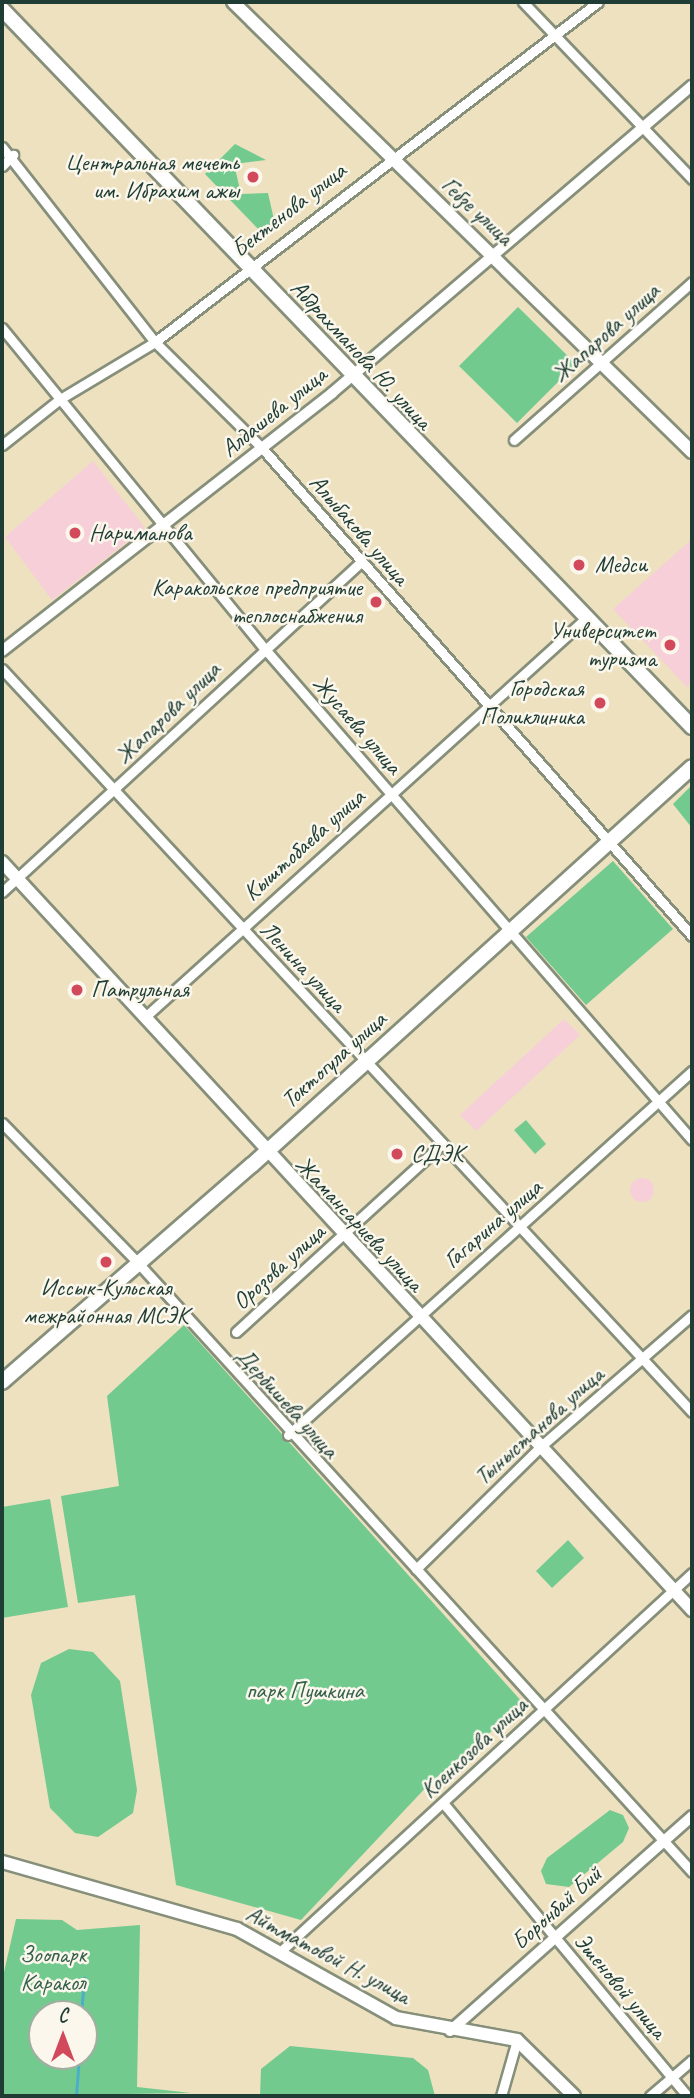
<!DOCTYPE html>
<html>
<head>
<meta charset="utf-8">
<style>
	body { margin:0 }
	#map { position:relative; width:694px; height:2098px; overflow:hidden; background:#ede1c0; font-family:Caveat,sans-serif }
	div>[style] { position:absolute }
	.built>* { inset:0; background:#f6cfd8 }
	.round { border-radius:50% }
	.green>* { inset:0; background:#73ca8e }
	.stream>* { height:2.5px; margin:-1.25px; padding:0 1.25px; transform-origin:1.25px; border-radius:1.25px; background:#4ab0c9 }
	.roads { filter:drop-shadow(2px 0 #868f7a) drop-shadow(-2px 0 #868f7a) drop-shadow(0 2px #868f7a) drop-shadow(0 -2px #868f7a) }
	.minor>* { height:9px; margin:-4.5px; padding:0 4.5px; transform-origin:4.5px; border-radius:4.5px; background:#fff }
	.tertiary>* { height:10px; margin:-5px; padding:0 5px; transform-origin:5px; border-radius:5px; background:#fff }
	.secondary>* { height:12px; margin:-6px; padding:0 6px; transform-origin:6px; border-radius:6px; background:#fff }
	.trunk>* { height:14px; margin:-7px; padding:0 7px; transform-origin:7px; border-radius:7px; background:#fff }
	.dots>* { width:19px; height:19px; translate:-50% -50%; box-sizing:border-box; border:4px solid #fbf7ec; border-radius:50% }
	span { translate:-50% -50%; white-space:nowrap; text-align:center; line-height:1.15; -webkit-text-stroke:5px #fbf7ec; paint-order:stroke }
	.poi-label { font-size:24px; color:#1f3d34 }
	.right { translate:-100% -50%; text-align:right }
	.left { translate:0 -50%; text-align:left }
	.street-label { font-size:24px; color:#1f3d34 }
	.park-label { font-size:24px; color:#34604a }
	.frame { position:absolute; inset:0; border:4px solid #1f3d34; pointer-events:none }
	.north { position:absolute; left:28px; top:2000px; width:70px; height:70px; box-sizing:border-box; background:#fbf7ec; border:2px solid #a3ada2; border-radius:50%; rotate:0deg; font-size:19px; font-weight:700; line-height:28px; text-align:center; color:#1f3d34 }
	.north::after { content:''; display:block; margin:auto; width:24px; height:32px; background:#d1495b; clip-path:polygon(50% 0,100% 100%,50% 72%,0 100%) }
</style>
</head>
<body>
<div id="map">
	<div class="built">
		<div style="clip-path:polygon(93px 461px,145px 528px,52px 600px,5px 537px)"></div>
		<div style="clip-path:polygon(692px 539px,692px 681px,687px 687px,613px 609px)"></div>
		<div style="clip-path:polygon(564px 1019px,580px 1035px,476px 1131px,460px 1115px)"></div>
		<div class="round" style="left:630px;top:1178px;width:24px;height:24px"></div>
	</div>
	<div class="green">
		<div style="clip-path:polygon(235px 144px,266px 160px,234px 164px,241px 194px,268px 193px,275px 224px,263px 234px,205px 174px)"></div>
		<div style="clip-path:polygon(518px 307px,576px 364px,517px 423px,459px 366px)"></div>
		<div style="clip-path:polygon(692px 785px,692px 828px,673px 804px)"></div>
		<div style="clip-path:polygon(613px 861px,673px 929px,586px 1005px,526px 937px)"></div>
		<div style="clip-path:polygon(526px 1120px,546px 1144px,535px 1154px,514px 1130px)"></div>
		<div style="clip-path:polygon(184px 1325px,524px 1704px,432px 1781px,301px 1920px,176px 1885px,135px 1595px,78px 1603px,61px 1496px,119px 1486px,107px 1396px)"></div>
		<div style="clip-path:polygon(50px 1499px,68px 1607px,2px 1618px,2px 1507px)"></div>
		<div style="clip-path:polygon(568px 1540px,584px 1558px,552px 1588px,536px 1571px)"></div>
		<div style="clip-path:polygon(69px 1649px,93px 1652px,120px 1681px,137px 1790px,133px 1813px,98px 1837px,75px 1833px,50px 1808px,31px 1695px,41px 1663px)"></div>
		<div style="clip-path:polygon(610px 1810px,623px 1815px,629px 1828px,623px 1842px,569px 1887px,546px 1884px,541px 1871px,547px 1858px)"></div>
		<div style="clip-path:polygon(evenodd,16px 1919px,62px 1920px,77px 1930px,140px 1925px,137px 2087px,191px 2093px,2px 2096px,2px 1981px,16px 1919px,42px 2014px,84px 2014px,84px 2056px,42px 2056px,42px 2014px)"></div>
		<div style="clip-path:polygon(290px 2046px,413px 2058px,428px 2070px,435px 2096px,260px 2096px,261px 2069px)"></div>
	</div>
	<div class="stream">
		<div style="left:81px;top:2014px;width:36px;rotate:-85deg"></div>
		<div style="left:76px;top:2096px;width:40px;rotate:-85.7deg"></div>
	</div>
	<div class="roads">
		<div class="minor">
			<div style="left:523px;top:2px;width:245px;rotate:46.3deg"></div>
			<div style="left:2px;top:147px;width:248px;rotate:51.9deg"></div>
			<div style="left:155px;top:342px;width:152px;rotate:44.7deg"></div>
			<div style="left:263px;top:449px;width:649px;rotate:48.62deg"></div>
			<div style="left:2px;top:166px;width:16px;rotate:-45deg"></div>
			<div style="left:2px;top:328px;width:414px;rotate:50.7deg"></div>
			<div style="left:264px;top:648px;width:652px;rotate:48.98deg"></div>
			<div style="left:514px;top:440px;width:238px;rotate:-41.6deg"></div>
			<div style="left:2px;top:445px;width:74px;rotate:-38.4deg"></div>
			<div style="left:60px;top:399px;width:111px;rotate:-31deg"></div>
			<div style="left:155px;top:342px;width:558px;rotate:-37.51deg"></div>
			<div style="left:2px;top:669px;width:1014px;rotate:47.12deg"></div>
			<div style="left:2px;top:892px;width:488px;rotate:-42.6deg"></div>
			<div style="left:145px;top:1017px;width:592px;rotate:-42.12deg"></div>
			<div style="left:2px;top:1123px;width:197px;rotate:45.8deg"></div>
			<div style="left:139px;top:1264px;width:822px;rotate:47.71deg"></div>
			<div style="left:236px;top:1332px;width:279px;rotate:-42.4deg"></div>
			<div style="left:288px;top:1435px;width:544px;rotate:-42.02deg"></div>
			<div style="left:416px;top:1569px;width:174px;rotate:-44.5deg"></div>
			<div style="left:540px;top:1447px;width:201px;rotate:-41deg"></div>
			<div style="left:444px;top:1804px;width:380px;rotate:50.2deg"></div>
			<div style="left:282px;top:1950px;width:557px;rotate:-42.6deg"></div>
			<div style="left:501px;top:2096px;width:58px;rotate:-74.1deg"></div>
			<div style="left:650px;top:2096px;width:55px;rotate:-40.6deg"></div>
		</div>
		<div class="tertiary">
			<div style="left:2px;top:651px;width:419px;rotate:-38deg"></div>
			<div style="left:332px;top:393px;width:473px;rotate:-40.5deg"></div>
			<div style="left:450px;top:2031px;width:324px;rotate:-41.6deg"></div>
		</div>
		<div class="secondary">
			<div style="left:233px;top:2px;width:643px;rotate:44.43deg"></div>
			<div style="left:2px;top:862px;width:1018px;rotate:47.31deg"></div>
			<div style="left:2px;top:1862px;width:244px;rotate:15.9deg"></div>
			<div style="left:237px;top:1929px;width:182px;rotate:29.2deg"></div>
			<div style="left:396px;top:2018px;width:123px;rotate:10.3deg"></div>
			<div style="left:517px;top:2040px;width:80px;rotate:44.5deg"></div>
		</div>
		<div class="trunk">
			<div style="left:2px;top:9px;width:996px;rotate:46.14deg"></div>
			<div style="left:2px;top:1382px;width:331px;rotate:-41deg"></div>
			<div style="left:252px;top:1165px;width:593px;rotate:-42.13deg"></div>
		</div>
	</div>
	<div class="dots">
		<div style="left:253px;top:177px;background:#d1495b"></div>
		<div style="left:75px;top:533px;background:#d1495b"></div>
		<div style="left:579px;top:565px;background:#d1495b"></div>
		<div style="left:376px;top:602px;background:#d1495b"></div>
		<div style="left:670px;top:645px;background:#d1495b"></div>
		<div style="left:600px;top:703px;background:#d1495b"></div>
		<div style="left:77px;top:990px;background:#d1495b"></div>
		<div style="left:397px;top:1154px;background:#d1495b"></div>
		<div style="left:106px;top:1262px;background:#d1495b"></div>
	</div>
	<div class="poi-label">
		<span class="right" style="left:239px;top:177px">Центральная мечеть<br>им. Ибрахим ажы</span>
		<span class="left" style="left:89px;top:533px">Нариманова</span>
		<span class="left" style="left:595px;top:565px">Медси</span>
		<span class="right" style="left:362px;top:602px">Каракольское предприятие<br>теплоснабжения</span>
		<span class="right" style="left:656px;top:645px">Университет<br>туризма</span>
		<span class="right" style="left:584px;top:703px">Городская<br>Поликлиника</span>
		<span class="left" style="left:91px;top:990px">Патрульная</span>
		<span class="left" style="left:411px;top:1154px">СДЭК</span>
		<span style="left:106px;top:1302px">Иссык-Кульская<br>межрайонная МСЭК</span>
	</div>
	<div class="street-label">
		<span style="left:289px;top:210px;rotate:-38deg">Бектенова улица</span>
		<span style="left:477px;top:211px;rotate:43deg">Гебзе улица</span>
		<span style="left:606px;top:333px;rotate:-42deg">Жапарова улица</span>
		<span style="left:361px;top:355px;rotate:47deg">Абдрахманова Ю. улица</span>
		<span style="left:274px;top:412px;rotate:-39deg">Алдашева улица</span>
		<span style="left:359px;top:530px;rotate:49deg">Алыбакова улица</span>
		<span style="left:168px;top:713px;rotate:-44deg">Жапарова улица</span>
		<span style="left:357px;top:725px;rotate:49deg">Жусаева улица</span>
		<span style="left:304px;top:845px;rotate:-42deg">Кыштобаева улица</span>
		<span style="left:303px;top:967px;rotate:47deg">Ленина улица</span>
		<span style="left:334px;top:1060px;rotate:-42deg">Токтогула улица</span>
		<span style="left:359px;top:1224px;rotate:47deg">Жамансариева улица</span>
		<span style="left:493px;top:1224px;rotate:-41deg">Гагарина улица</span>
		<span style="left:279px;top:1267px;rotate:-42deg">Орозова улица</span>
		<span style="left:287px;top:1403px;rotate:48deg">Дербишева улица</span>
		<span style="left:539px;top:1426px;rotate:-42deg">Тыныстанова улица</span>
		<span style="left:474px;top:1748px;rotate:-43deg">Коенкозова улица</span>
		<span style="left:557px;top:1908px;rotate:-42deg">Боронбай Бий</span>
		<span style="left:328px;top:1955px;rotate:28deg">Айтматовой Н. улица</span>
		<span style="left:620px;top:1986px;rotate:50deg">Эшеновой улица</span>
	</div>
	<div class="park-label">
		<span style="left:305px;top:1691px">парк Пушкина</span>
		<span style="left:53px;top:1969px">Зоопарк<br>Каракол</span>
	</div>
	<div class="frame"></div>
	<div class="north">С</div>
</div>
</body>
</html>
